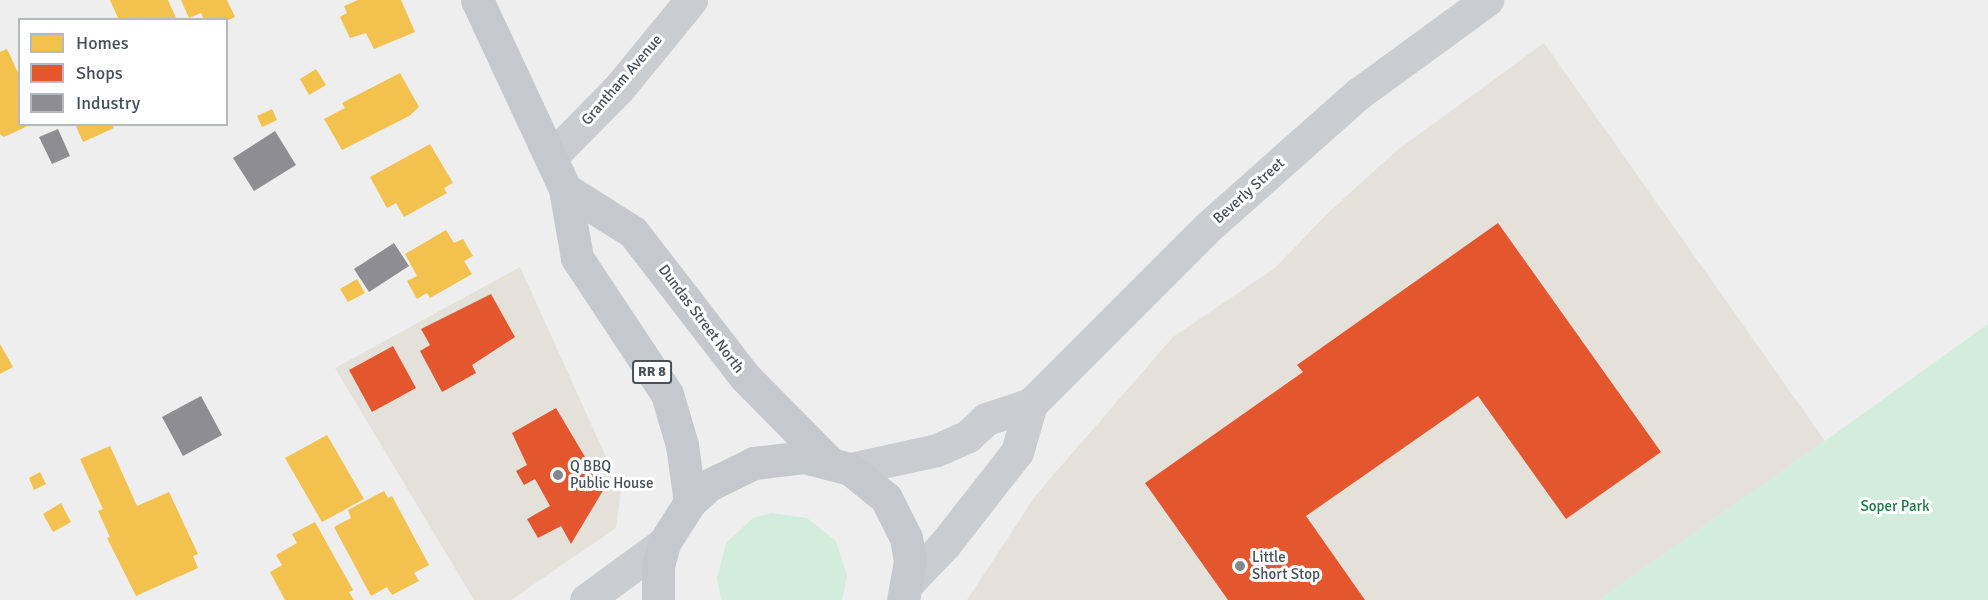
<!DOCTYPE html>
<html>
<head>
<meta charset="utf-8">
<style>
	body { margin:0 }
	#map { position:relative; width:1988px; height:600px; overflow:hidden; background:#efeeee; font-family:Signika,sans-serif }
	div>[style] { position:absolute }
	.commercial>* { inset:0; background:#e4e1db }
	.green>* { inset:0; background:#d2eddb }
	.homes>* { inset:0; background:#f2c14e }
	.shops>* { inset:0; background:#e4572e }
	.industry>* { inset:0; background:#8d8d92 }
	.street>* { height:33px; margin:-16.5px; padding:0 16.5px; transform-origin:16.5px; border-radius:16.5px; background:#cacdcf }
	.secondary>* { height:33px; margin:-16.5px; padding:0 16.5px; transform-origin:16.5px; border-radius:16.5px; background:#cacdd0 }
	.primary>* { height:33px; margin:-16.5px; padding:0 16.5px; transform-origin:16.5px; border-radius:16.5px; background:#c5c9cd }
	.dots>* { width:16px; height:16px; translate:-50% -50%; box-sizing:border-box; border:3px solid #fff; border-radius:50% }
	span { translate:-50% -50%; white-space:nowrap; text-align:center; line-height:1.15; -webkit-text-stroke:6px #fff; paint-order:stroke }
	.shield-label span { padding:2px 4px; background:#fff; border:2px solid; border-radius:4px; -webkit-text-stroke-width:0 }
	.shield-label { font-size:14px; color:#45515a; font-weight:700 }
	.street-label { font-size:15px; color:#45515a }
	.poi-label { font-size:15px; color:#45515a }
	.left { translate:0 -50%; text-align:left }
	.park-label { font-size:15px; color:#187944 }
	.legend { position:absolute; left:18px; top:18px; width:210px; height:108px; box-sizing:border-box; background:#fff; border:2px solid #b5b9bd; margin:0; padding:8px 10px; list-style:none; font-size:18px; color:#45515a }
	.legend li { display:flex; align-items:center; gap:12px; height:30px }
	.legend b { width:30px; border:2px solid #b5b9bd }
</style>
</head>
<body>
<div id="map">
	<div class="commercial">
		<div style="clip-path:polygon(1544px 43px,1825px 441px,1599px 600px,967px 600px,1036px 495px,1173px 337px,1275px 268px,1327px 214px,1396px 151px)"></div>
		<div style="clip-path:polygon(520px 267px,621px 490px,616px 528px,511px 600px,474px 600px,335px 368px)"></div>
	</div>
	<div class="green">
		<div style="clip-path:polygon(1988px 324px,1988px 600px,1599px 600px,1825px 441px)"></div>
		<div style="clip-path:polygon(771px 513px,807px 518px,836px 541px,847px 576px,842px 600px,721px 600px,717px 578px,726px 543px,753px 518px)"></div>
	</div>
	<div class="homes">
		<div style="clip-path:polygon(110px 0,168px 0,177px 20px,119px 20px)"></div>
		<div style="clip-path:polygon(181px 0,227px 0,235px 17px,226px 21px,204px 20px,201px 13px,189px 18px)"></div>
		<div style="clip-path:polygon(358px 0,401px 0,415px 32px,374px 49px,366px 33px,350px 38px,340px 17px,347px 13px,344px 6px)"></div>
		<div style="clip-path:polygon(7px 49px,20px 77px,20px 124px,32px 124px,4px 137px,0 134px,0 52px)"></div>
		<div style="clip-path:polygon(316px 69px,326px 85px,309px 95px,300px 79px)"></div>
		<div style="clip-path:polygon(400px 73px,419px 107px,409px 116px,342px 150px,324px 119px,345px 108px,342px 103px)"></div>
		<div style="clip-path:polygon(272px 109px,277px 120px,262px 127px,257px 116px)"></div>
		<div style="clip-path:polygon(75px 124px,112px 124px,114px 128px,83px 142px)"></div>
		<div style="clip-path:polygon(430px 144px,453px 183px,444px 188px,447px 193px,404px 217px,396px 203px,387px 208px,370px 177px)"></div>
		<div style="clip-path:polygon(446px 230px,454px 243px,463px 239px,473px 256px,464px 261px,472px 274px,430px 298px,427px 293px,417px 299px,407px 281px,417px 276px,405px 254px)"></div>
		<div style="clip-path:polygon(357px 279px,365px 293px,348px 302px,340px 289px)"></div>
		<div style="clip-path:polygon(0 344px,13px 367px,0 374px)"></div>
		<div style="clip-path:polygon(327px 435px,364px 499px,322px 522px,285px 458px)"></div>
		<div style="clip-path:polygon(110px 446px,137px 506px,169px 492px,198px 554px,193px 556px,198px 568px,136px 596px,107px 538px,110px 537px,98px 511px,103px 509px,80px 459px)"></div>
		<div style="clip-path:polygon(40px 472px,46px 484px,34px 490px,29px 478px)"></div>
		<div style="clip-path:polygon(384px 491px,388px 498px,392px 496px,429px 565px,414px 573px,419px 581px,392px 595px,387px 587px,371px 596px,334px 527px,351px 518px,348px 510px)"></div>
		<div style="clip-path:polygon(61px 503px,71px 522px,53px 532px,43px 514px)"></div>
		<div style="clip-path:polygon(315px 522px,353px 590px,349px 592px,354px 600px,285px 600px,270px 572px,282px 565px,276px 555px,297px 543px,292px 534px)"></div>
	</div>
	<div class="shops">
		<div style="clip-path:polygon(1498px 223px,1661px 452px,1566px 519px,1478px 396px,1306px 516px,1365px 600px,1228px 600px,1145px 483px,1303px 372px,1297px 365px)"></div>
		<div style="clip-path:polygon(491px 294px,515px 337px,472px 365px,476px 373px,442px 392px,420px 351px,430px 345px,421px 329px)"></div>
		<div style="clip-path:polygon(393px 346px,416px 388px,372px 412px,349px 370px)"></div>
		<div style="clip-path:polygon(556px 408px,604px 489px,571px 544px,561px 526px,538px 538px,527px 519px,550px 506px,535px 479px,524px 485px,516px 471px,527px 465px,512px 433px)"></div>
	</div>
	<div class="industry">
		<div style="clip-path:polygon(58px 129px,70px 156px,52px 164px,39px 137px)"></div>
		<div style="clip-path:polygon(275px 131px,296px 165px,254px 191px,233px 158px)"></div>
		<div style="clip-path:polygon(394px 243px,409px 266px,369px 292px,354px 269px)"></div>
		<div style="clip-path:polygon(201px 396px,222px 435px,183px 456px,162px 417px)"></div>
	</div>
	<div class="street">
		<div style="left:551px;top:157px;width:97px;rotate:-45.4deg"></div>
		<div style="left:619px;top:88px;width:114px;rotate:-50.7deg"></div>
	</div>
	<div class="secondary">
		<div style="left:850px;top:469px;width:89px;rotate:-12.3deg"></div>
		<div style="left:937px;top:450px;width:34px;rotate:-24deg"></div>
		<div style="left:968px;top:436px;width:25px;rotate:-43deg"></div>
		<div style="left:986px;top:419px;width:47px;rotate:-18.4deg"></div>
		<div style="left:1031px;top:404px;width:250px;rotate:-45deg"></div>
		<div style="left:1208px;top:227px;width:200px;rotate:-41.6deg"></div>
		<div style="left:1358px;top:94px;width:160px;rotate:-36.1deg"></div>
		<div style="left:908px;top:583px;width:54px;rotate:-46.5deg"></div>
		<div style="left:945px;top:544px;width:117px;rotate:-52deg"></div>
		<div style="left:1017px;top:452px;width:50px;rotate:-73.7deg"></div>
		<div style="left:586px;top:600px;width:97px;rotate:-36.2deg"></div>
	</div>
	<div class="primary">
		<div style="left:477px;top:0;width:208px;rotate:65deg"></div>
		<div style="left:565px;top:189px;width:70px;rotate:80.1deg"></div>
		<div style="left:577px;top:258px;width:163px;rotate:56.5deg"></div>
		<div style="left:667px;top:394px;width:53px;rotate:73.6deg"></div>
		<div style="left:682px;top:445px;width:58px;rotate:82deg"></div>
		<div style="left:565px;top:189px;width:80px;rotate:32.3deg"></div>
		<div style="left:633px;top:232px;width:183px;rotate:52.3deg"></div>
		<div style="left:745px;top:377px;width:118px;rotate:45.3deg"></div>
		<div style="left:658px;top:600px;width:34px;rotate:-90deg"></div>
		<div style="left:658px;top:566px;width:24px;rotate:-75deg"></div>
		<div style="left:664px;top:543px;width:49px;rotate:-57.6deg"></div>
		<div style="left:690px;top:502px;width:25px;rotate:-42deg"></div>
		<div style="left:709px;top:485px;width:50px;rotate:-26.1deg"></div>
		<div style="left:754px;top:463px;width:50px;rotate:-6.8deg"></div>
		<div style="left:804px;top:457px;width:48px;rotate:14.6deg"></div>
		<div style="left:850px;top:469px;width:46px;rotate:38.9deg"></div>
		<div style="left:886px;top:498px;width:45px;rotate:63.4deg"></div>
		<div style="left:906px;top:538px;width:23px;rotate:80deg"></div>
		<div style="left:910px;top:561px;width:40px;rotate:100deg"></div>
	</div>
	<div class="dots">
		<div style="left:558px;top:475px;background:#80888e"></div>
		<div style="left:1240px;top:566px;background:#80888e"></div>
	</div>
	<div class="shield-label">
		<span style="left:652px;top:372px">RR 8</span>
	</div>
	<div class="street-label">
		<span style="left:622px;top:80px;rotate:-49deg">Grantham Avenue</span>
		<span style="left:1249px;top:191px;rotate:-42deg">Beverly Street</span>
		<span style="left:701px;top:319px;rotate:53deg">Dundas Street North</span>
	</div>
	<div class="poi-label">
		<span class="left" style="left:570px;top:475px">Q BBQ<br>Public House</span>
		<span class="left" style="left:1252px;top:566px">Little<br>Short Stop</span>
	</div>
	<div class="park-label">
		<span style="left:1895px;top:507px">Soper Park</span>
	</div>
	<ul class="legend">
	<li><b style="height:16px;background:#f2c14e"></b>Homes</li>
	<li><b style="height:16px;background:#e4572e"></b>Shops</li>
	<li><b style="height:16px;background:#8d8d92"></b>Industry</li>
	</ul>
</div>
</body>
</html>
